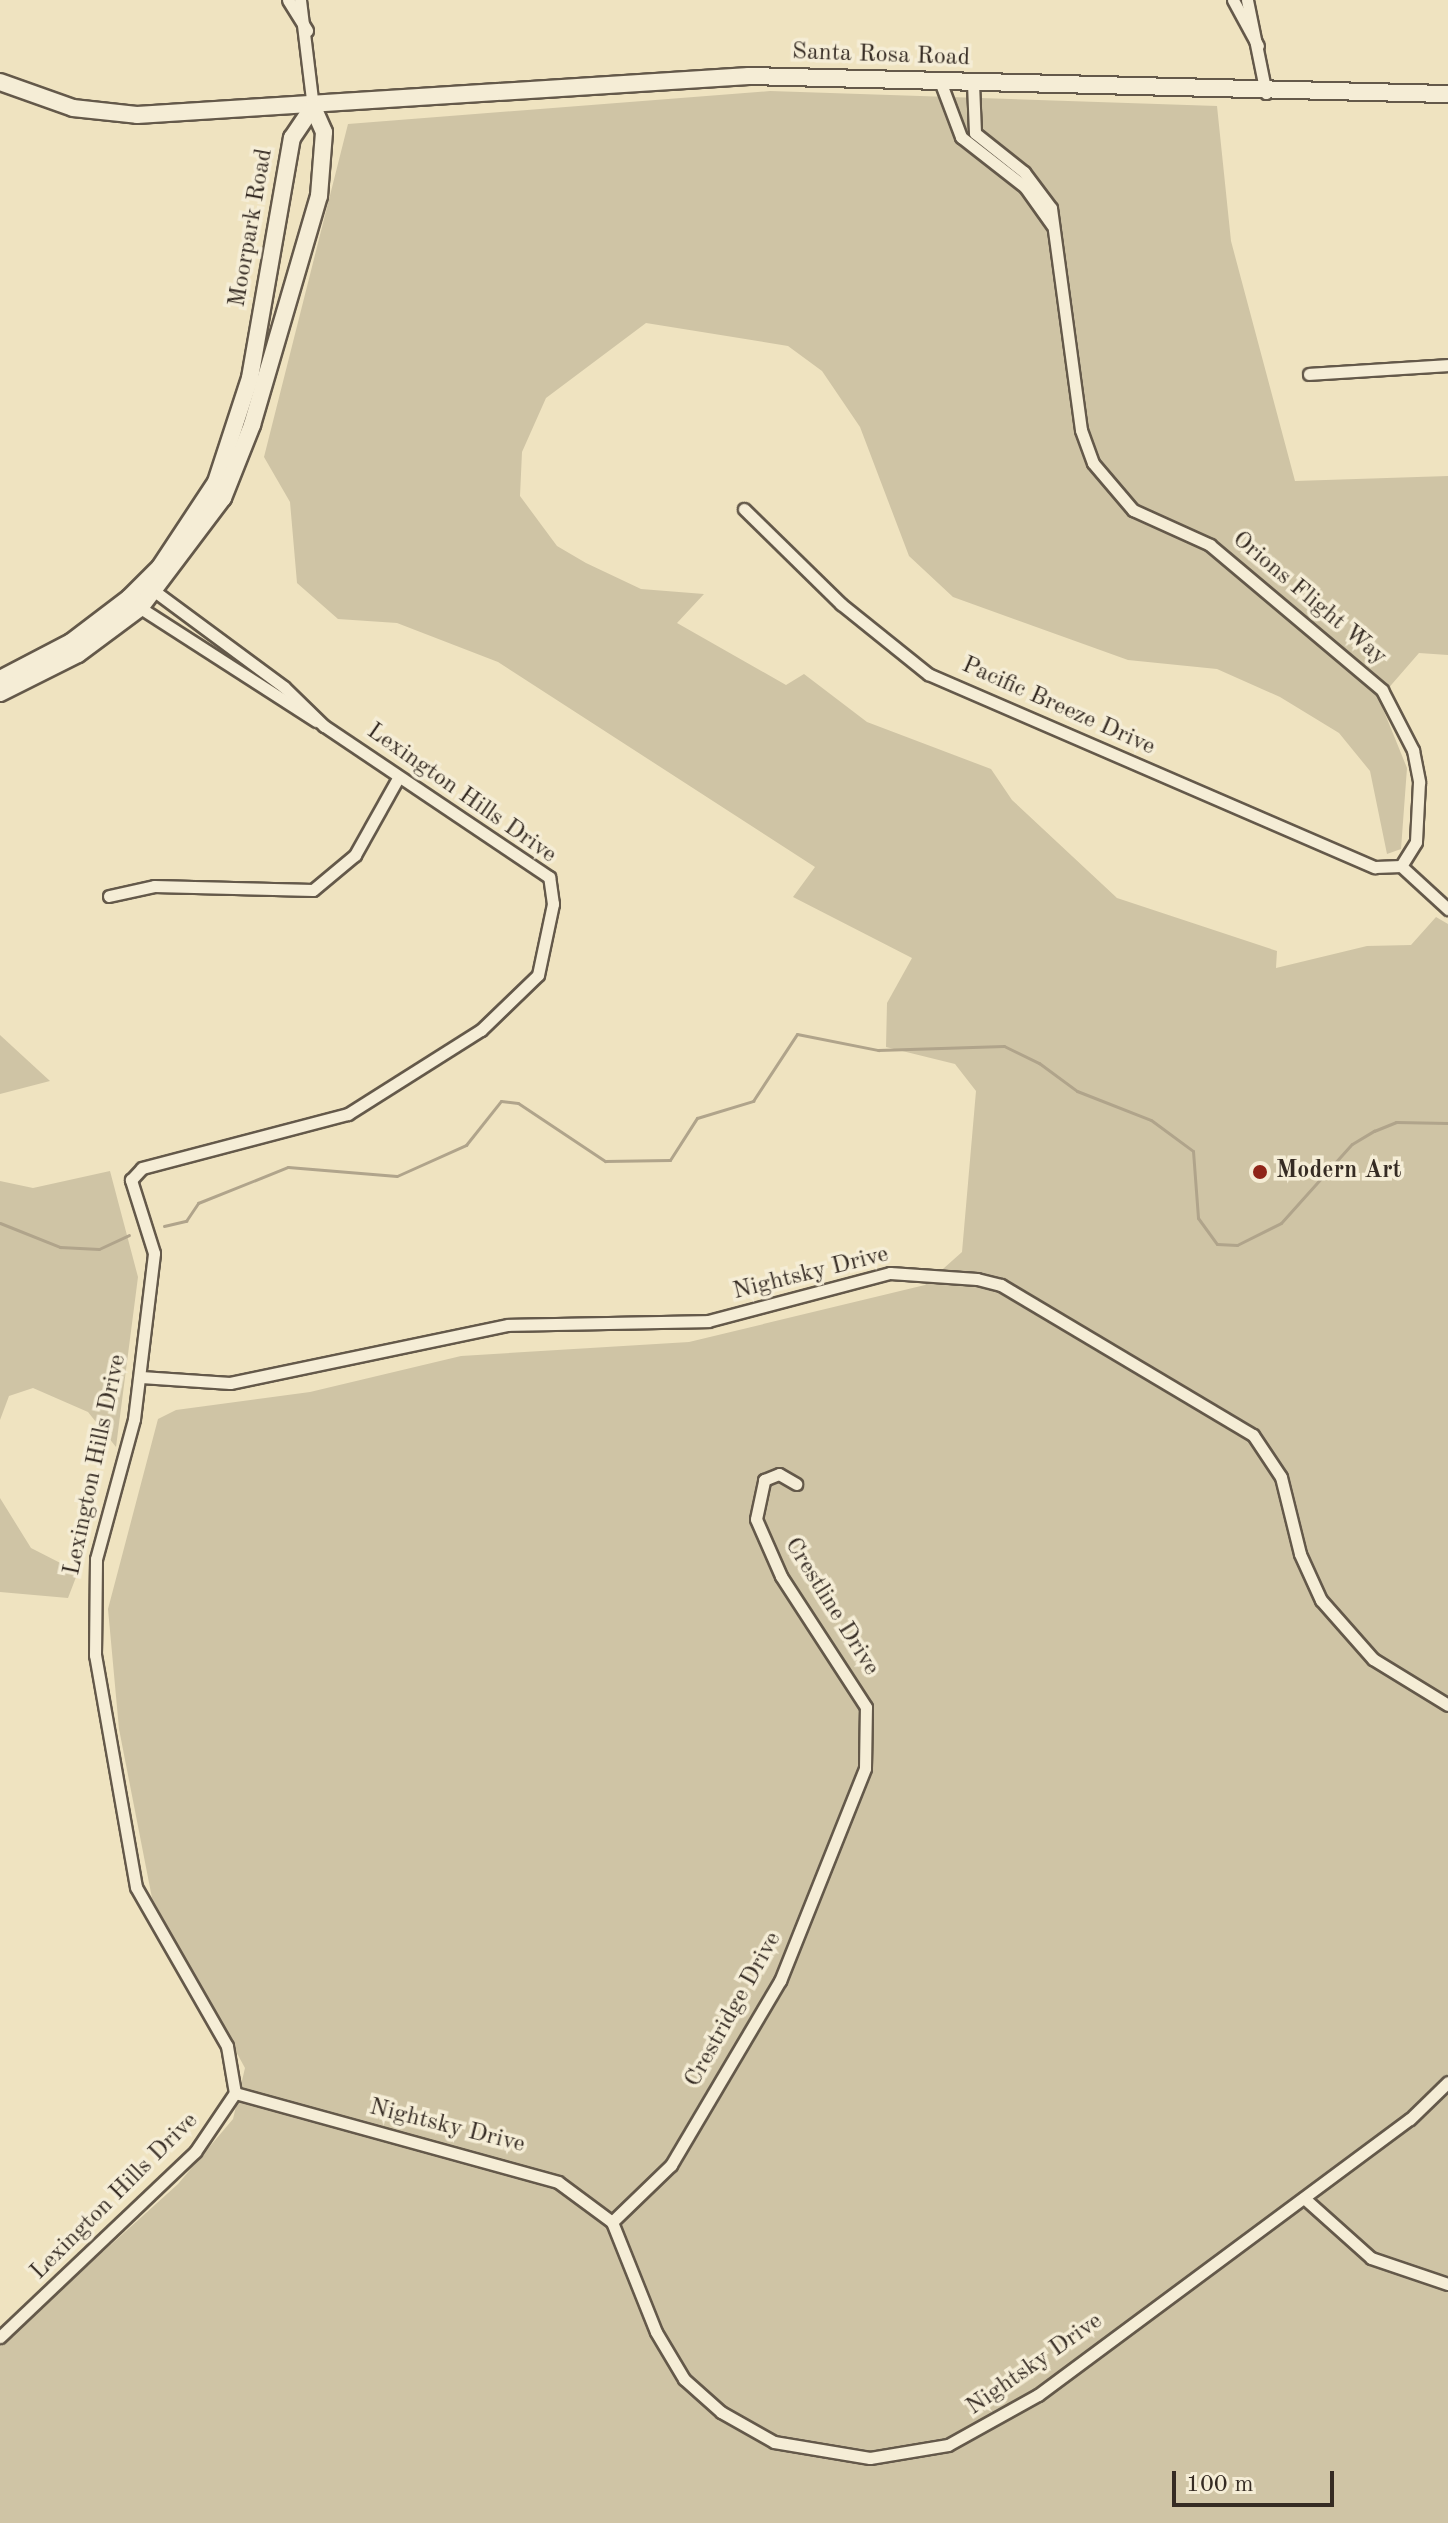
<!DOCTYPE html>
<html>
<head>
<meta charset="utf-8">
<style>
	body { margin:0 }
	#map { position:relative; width:1448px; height:2523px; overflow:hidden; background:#efe3c0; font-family:"Old Standard TT",serif }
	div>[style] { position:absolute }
	.green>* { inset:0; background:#cfc4a5 }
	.stream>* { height:3px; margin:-1.5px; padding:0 1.5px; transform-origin:1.5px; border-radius:1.5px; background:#b0a48b }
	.roads { filter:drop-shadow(2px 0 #64594a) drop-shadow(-2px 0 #64594a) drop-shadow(0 2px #64594a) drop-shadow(0 -2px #64594a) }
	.street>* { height:11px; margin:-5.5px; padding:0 5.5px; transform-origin:5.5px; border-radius:5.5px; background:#f5edd6 }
	.secondary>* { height:16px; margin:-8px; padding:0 8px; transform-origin:8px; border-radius:8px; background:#f5edd6 }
	.dots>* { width:22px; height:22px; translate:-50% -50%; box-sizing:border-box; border:4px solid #f5edd6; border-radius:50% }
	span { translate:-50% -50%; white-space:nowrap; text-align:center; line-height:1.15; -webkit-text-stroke:7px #f5edd6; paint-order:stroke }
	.street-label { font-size:24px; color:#352b23 }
	.poi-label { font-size:24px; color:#352b23; font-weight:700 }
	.left { translate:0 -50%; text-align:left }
	.scale { position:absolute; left:1172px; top:2471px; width:162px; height:36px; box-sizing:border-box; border:4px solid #352b23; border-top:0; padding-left:10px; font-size:24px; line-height:28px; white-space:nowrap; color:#352b23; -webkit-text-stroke:6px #f5edd6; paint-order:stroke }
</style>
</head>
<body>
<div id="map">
	<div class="green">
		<div style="clip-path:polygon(770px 91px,1217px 106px,1231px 241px,1295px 481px,1448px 476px,1448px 655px,1419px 653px,1379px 699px,1407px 768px,1401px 849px,1387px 854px,1370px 771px,1339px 733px,1280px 697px,1217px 669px,1128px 660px,953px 597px,909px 556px,860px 427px,822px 371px,788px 346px,646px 323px,546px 398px,522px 452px,520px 496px,557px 546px,586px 563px,641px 589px,704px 594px,677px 623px,786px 685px,804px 674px,867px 722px,991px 769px,1012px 800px,1117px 898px,1277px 951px,1276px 968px,1367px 946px,1411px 945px,1436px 917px,1448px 924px,1448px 2523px,0 2523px,0 2345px,178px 2184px,233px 2119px,245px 2068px,152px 1898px,119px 1729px,108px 1609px,158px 1419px,176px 1410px,310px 1392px,461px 1356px,689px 1342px,925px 1285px,962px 1252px,976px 1091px,955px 1064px,886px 1047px,887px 1003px,912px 958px,793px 897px,815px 867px,498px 662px,397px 623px,338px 619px,297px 583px,290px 502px,264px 457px,348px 124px)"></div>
		<div style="clip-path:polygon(0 1035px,50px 1081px,0 1094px)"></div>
		<div style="clip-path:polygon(110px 1171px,138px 1277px,116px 1447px,88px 1412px,33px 1388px,9px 1396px,0 1420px,0 1181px,33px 1188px)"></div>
		<div style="clip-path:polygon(0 1498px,31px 1548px,78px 1572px,68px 1598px,0 1592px)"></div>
	</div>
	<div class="stream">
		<div style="left:0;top:1223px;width:65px;rotate:21.8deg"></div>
		<div style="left:60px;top:1247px;width:39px;rotate:3deg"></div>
		<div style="left:99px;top:1249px;width:33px;rotate:-25deg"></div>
		<div style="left:164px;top:1226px;width:23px;rotate:-13deg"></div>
		<div style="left:186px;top:1221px;width:22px;rotate:-56deg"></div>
		<div style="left:198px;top:1203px;width:97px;rotate:-21.8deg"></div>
		<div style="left:288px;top:1167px;width:109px;rotate:4.7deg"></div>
		<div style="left:397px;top:1176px;width:76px;rotate:-24.2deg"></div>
		<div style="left:466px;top:1145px;width:56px;rotate:-51.5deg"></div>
		<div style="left:501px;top:1101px;width:17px;rotate:7deg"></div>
		<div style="left:518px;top:1103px;width:105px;rotate:33.7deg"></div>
		<div style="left:605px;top:1161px;width:65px;rotate:-0.9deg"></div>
		<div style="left:670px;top:1160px;width:50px;rotate:-57.3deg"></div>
		<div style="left:697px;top:1118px;width:59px;rotate:-16.9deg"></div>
		<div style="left:753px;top:1101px;width:80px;rotate:-56.7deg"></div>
		<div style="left:797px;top:1034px;width:83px;rotate:11.2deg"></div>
		<div style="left:878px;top:1050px;width:126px;rotate:-1.8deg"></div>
		<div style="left:1004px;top:1046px;width:39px;rotate:26deg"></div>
		<div style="left:1039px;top:1063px;width:47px;rotate:36.4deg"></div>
		<div style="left:1077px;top:1091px;width:79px;rotate:21.4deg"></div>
		<div style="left:1151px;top:1120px;width:52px;rotate:36.4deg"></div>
		<div style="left:1193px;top:1151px;width:67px;rotate:85.7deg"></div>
		<div style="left:1198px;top:1218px;width:32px;rotate:54deg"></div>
		<div style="left:1217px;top:1244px;width:20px;rotate:3deg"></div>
		<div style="left:1237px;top:1245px;width:49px;rotate:-26.6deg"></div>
		<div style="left:1281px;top:1223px;width:106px;rotate:-48.1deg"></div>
		<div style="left:1352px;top:1144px;width:26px;rotate:-31deg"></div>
		<div style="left:1374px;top:1131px;width:24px;rotate:-22deg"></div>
		<div style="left:1396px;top:1122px;width:52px;rotate:1.1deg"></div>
	</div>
	<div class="roads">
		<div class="street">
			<div style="left:288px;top:0;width:36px;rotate:58deg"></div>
			<div style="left:300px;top:0;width:108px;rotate:83.1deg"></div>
			<div style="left:1233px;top:0;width:52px;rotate:61.5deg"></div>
			<div style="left:1247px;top:0;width:95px;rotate:78.5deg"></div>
			<div style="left:940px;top:81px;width:60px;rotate:69.4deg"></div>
			<div style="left:961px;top:137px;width:81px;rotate:38deg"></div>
			<div style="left:1025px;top:187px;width:47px;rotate:54.6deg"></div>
			<div style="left:973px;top:83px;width:50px;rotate:87.7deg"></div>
			<div style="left:975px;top:133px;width:63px;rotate:38.5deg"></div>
			<div style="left:1024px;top:172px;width:45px;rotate:53.1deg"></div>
			<div style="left:1051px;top:208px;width:224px;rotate:82.3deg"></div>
			<div style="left:1081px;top:430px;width:35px;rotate:70deg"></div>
			<div style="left:1093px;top:463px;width:62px;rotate:49.6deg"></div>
			<div style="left:1133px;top:510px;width:85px;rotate:24.4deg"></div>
			<div style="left:1210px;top:545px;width:225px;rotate:40.1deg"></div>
			<div style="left:1382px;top:690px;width:68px;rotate:62.7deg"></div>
			<div style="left:1413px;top:750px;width:33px;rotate:79deg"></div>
			<div style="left:1419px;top:782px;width:60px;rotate:92.9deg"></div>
			<div style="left:1416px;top:842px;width:28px;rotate:122deg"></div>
			<div style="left:1309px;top:374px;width:139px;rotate:-3.7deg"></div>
			<div style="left:744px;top:509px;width:136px;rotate:44.4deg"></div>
			<div style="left:841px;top:604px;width:112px;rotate:38.8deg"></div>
			<div style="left:928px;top:674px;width:487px;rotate:23.4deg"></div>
			<div style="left:1375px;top:867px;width:26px;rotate:-2deg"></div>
			<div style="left:136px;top:605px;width:214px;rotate:32.8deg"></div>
			<div style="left:1401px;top:866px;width:64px;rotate:42.5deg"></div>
			<div style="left:109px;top:896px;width:46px;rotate:-12.5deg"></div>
			<div style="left:154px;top:886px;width:159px;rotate:1.4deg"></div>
			<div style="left:313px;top:890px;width:55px;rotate:-39.8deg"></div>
			<div style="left:355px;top:855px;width:88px;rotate:-60.8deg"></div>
			<div style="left:141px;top:1377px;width:89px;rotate:3.9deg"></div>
			<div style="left:230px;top:1383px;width:284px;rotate:-11.8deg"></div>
			<div style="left:508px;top:1325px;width:200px;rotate:-1.1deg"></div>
			<div style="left:708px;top:1321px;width:188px;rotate:-14.8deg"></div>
			<div style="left:890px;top:1273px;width:87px;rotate:3.9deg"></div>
			<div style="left:977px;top:1279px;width:25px;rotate:14deg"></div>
			<div style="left:1001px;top:1285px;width:293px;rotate:30.8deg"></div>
			<div style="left:1253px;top:1435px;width:50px;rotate:56.3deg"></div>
			<div style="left:1281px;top:1477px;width:79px;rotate:76.1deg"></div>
			<div style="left:1300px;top:1554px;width:51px;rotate:65.5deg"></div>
			<div style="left:1321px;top:1600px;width:79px;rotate:48.6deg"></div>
			<div style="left:1373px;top:1659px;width:88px;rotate:31.5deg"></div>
			<div style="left:235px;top:2093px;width:335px;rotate:15.4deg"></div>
			<div style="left:558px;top:2182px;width:67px;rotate:36.5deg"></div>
			<div style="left:612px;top:2222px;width:118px;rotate:68.2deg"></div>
			<div style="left:656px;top:2332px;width:55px;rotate:59.2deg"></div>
			<div style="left:684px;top:2379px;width:50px;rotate:41.7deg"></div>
			<div style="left:721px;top:2412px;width:61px;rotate:29.5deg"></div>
			<div style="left:774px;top:2442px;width:97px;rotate:9.5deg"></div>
			<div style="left:870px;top:2458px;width:79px;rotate:-9.5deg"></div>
			<div style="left:948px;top:2445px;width:103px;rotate:-29.1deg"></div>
			<div style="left:1038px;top:2395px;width:463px;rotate:-36.6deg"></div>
			<div style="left:1410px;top:2119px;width:53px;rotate:-44.2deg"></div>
			<div style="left:1304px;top:2198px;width:90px;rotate:41.8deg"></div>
			<div style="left:1371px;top:2258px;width:81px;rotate:18.7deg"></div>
			<div style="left:612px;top:2222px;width:82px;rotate:-44deg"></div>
			<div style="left:671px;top:2165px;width:214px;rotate:-59.4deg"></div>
			<div style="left:780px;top:1981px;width:229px;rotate:-68.2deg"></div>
			<div style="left:865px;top:1768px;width:61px;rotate:-89.1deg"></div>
			<div style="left:866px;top:1707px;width:156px;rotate:-123deg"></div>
			<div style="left:781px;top:1576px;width:62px;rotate:-113.7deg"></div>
			<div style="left:756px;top:1519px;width:40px;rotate:-78deg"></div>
			<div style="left:764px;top:1480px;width:16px;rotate:-22deg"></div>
			<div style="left:779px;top:1474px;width:20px;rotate:30deg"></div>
			<div style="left:0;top:2337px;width:269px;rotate:-43.5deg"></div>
			<div style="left:195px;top:2152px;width:71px;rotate:-55.9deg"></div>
			<div style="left:235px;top:2093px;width:48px;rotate:-99.7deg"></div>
			<div style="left:227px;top:2046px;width:183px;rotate:-119.8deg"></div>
			<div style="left:136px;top:1887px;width:236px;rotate:-100deg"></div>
			<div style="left:95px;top:1655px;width:96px;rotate:-89.4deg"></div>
			<div style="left:96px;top:1559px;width:145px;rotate:-74.8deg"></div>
			<div style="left:134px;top:1419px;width:167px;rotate:-83.1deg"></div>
			<div style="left:154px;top:1253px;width:77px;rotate:-107.5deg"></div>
			<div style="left:131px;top:1180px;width:16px;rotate:-47deg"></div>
			<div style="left:142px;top:1168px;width:213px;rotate:-14.7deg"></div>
			<div style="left:348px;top:1114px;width:157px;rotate:-32.3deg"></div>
			<div style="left:481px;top:1030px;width:79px;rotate:-44deg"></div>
			<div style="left:538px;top:975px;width:73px;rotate:-78.1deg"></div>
			<div style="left:553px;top:904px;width:27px;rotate:-98deg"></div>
			<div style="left:549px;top:877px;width:271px;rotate:-146.1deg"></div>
			<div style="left:324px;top:726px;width:56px;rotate:-135.7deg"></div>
			<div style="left:284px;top:687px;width:167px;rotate:-143.5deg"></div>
		</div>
		<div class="secondary">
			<div style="left:0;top:82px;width:77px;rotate:19.6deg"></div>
			<div style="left:73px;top:108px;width:64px;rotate:6.2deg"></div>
			<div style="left:137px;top:115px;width:613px;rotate:-3.65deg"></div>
			<div style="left:749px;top:76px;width:699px;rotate:1.48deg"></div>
			<div style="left:0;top:679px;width:80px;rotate:-27.5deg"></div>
			<div style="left:71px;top:642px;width:73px;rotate:-37.2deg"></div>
			<div style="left:129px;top:598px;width:44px;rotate:-45deg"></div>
			<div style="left:160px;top:567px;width:102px;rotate:-56.6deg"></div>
			<div style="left:216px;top:482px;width:109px;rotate:-71.9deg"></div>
			<div style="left:250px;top:378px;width:244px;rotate:-80.1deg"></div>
			<div style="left:292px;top:138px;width:37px;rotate:-56deg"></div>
			<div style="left:0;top:693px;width:87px;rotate:-26.6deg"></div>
			<div style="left:78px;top:654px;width:77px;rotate:-36.6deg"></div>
			<div style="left:140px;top:608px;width:138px;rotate:-53deg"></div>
			<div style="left:223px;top:498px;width:79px;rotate:-68.3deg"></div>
			<div style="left:252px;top:425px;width:239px;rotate:-73.7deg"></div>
			<div style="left:319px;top:196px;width:64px;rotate:-85.5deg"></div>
			<div style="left:324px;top:132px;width:27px;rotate:-114deg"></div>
		</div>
	</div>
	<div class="dots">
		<div style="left:1260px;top:1172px;background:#8f2418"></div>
	</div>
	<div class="street-label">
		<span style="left:881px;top:56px;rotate:2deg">Santa Rosa Road</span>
		<span style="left:252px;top:228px;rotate:-80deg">Moorpark Road</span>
		<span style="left:1309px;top:599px;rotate:40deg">Orions Flight Way</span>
		<span style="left:1058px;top:707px;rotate:24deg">Pacific Breeze Drive</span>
		<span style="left:461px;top:794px;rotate:35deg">Lexington Hills Drive</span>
		<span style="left:811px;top:1274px;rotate:-14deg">Nightsky Drive</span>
		<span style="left:96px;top:1465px;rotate:-78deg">Lexington Hills Drive</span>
		<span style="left:831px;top:1607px;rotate:58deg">Crestline Drive</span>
		<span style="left:734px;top:2010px;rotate:-61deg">Crestridge Drive</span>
		<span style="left:447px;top:2127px;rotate:14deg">Nightsky Drive</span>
		<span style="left:115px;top:2197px;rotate:-45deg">Lexington Hills Drive</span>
		<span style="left:1035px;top:2365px;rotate:-35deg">Nightsky Drive</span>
	</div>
	<div class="poi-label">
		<span class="left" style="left:1276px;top:1172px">Modern Art</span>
	</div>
	<div class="scale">100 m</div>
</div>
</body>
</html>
